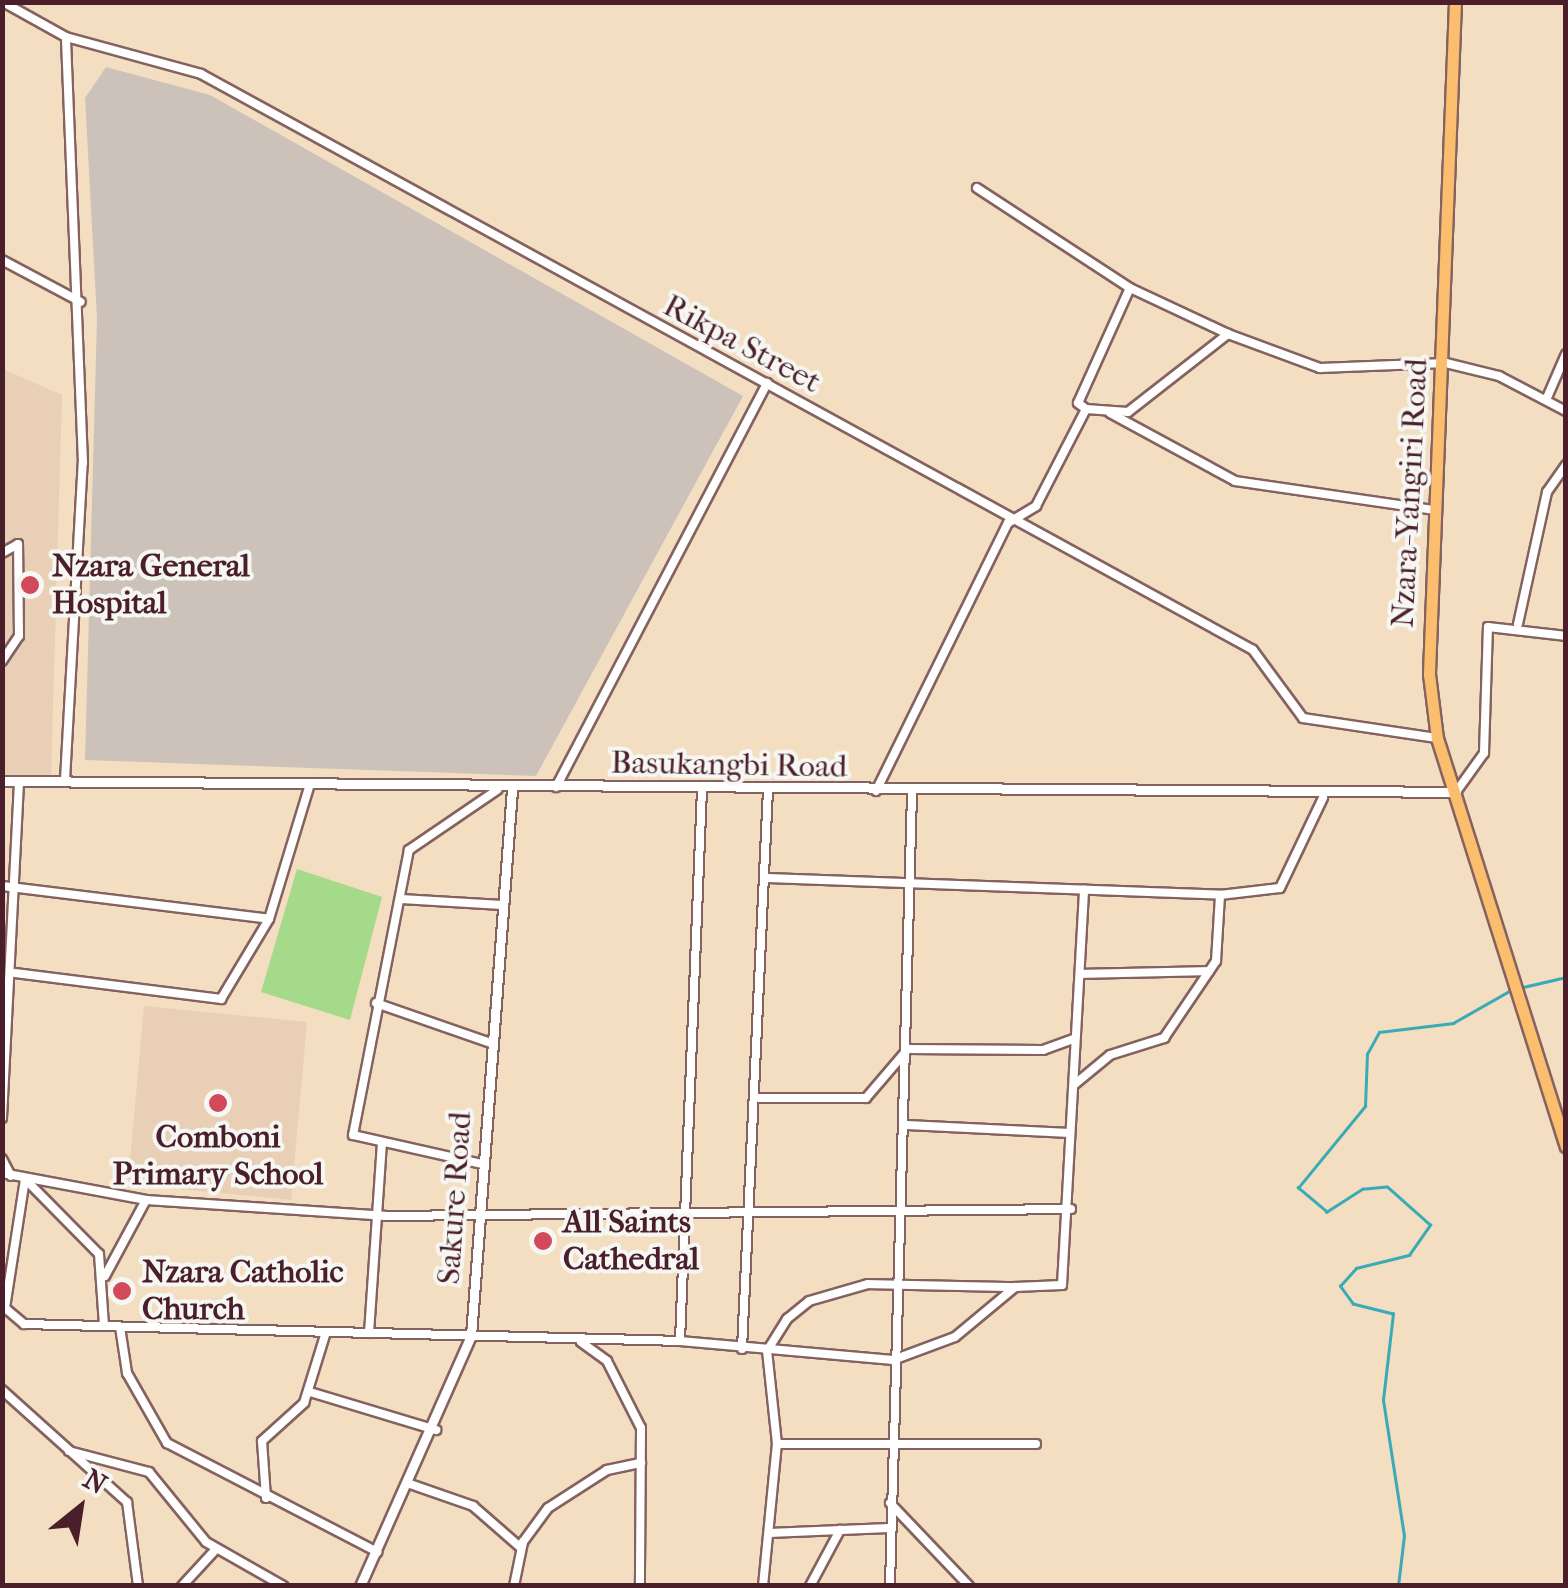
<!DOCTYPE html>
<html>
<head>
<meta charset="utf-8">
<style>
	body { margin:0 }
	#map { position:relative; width:1568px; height:1588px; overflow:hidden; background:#f3dec2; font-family:"IM FELL French Canon",serif }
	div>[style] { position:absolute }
	.built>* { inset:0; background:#e8cfb5 }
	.industrial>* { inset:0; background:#cdc2b9 }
	.green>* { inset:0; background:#a4da8a }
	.stream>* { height:2.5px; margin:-1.25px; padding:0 1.25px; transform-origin:1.25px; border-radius:1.25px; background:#3aabb6 }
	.roads { filter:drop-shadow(2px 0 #856260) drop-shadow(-2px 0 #856260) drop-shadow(0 2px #856260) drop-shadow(0 -2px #856260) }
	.minor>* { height:8px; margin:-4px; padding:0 4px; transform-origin:4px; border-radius:4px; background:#fff }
	.tertiary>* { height:9px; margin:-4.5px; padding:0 4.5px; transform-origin:4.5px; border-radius:4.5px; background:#fff }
	.primary>* { height:11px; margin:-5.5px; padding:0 5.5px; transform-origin:5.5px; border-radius:5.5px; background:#fbbd6e }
	.dots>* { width:28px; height:28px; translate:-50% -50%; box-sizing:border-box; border:5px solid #f6f6f2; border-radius:50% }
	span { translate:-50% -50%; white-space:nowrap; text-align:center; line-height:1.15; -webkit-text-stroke:8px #f6f6f2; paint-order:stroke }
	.street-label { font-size:32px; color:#4a1f2b }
	.poi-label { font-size:32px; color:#4a1f2b; font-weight:700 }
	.left { translate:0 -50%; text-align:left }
	.frame { position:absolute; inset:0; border:5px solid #4a1f2b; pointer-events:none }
	.north { position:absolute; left:30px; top:1458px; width:100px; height:100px; -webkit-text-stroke:8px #f6f6f2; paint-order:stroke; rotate:30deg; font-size:28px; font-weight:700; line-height:40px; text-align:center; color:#4a1f2b }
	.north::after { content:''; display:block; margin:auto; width:35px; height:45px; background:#4a1f2b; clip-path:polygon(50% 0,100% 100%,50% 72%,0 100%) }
</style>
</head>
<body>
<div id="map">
	<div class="built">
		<div style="clip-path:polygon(3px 369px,62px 395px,51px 776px,3px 775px)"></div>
		<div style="clip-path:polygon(144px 1006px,307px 1022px,291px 1200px,128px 1184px)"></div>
	</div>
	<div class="industrial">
		<div style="clip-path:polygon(106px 67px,210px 95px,743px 396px,536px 776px,85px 760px,97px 318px,85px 98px)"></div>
	</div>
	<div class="green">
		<div style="clip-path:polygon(297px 869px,382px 897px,350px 1020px,261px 992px)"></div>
	</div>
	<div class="stream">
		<div style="left:1519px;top:988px;width:48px;rotate:-13.2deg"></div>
		<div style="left:1398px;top:1586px;width:50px;rotate:-83.2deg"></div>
		<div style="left:1404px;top:1536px;width:138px;rotate:-98.8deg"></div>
		<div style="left:1383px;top:1400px;width:87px;rotate:-83.4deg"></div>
		<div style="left:1393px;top:1314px;width:41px;rotate:-166deg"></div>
		<div style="left:1353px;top:1304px;width:22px;rotate:-126deg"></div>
		<div style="left:1340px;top:1286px;width:24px;rotate:-48deg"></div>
		<div style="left:1356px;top:1268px;width:55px;rotate:-13.8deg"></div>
		<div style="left:1409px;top:1255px;width:37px;rotate:-55deg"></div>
		<div style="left:1430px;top:1225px;width:57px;rotate:-138.5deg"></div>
		<div style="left:1387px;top:1187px;width:24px;rotate:175deg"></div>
		<div style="left:1363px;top:1189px;width:43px;rotate:147.4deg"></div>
		<div style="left:1327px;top:1212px;width:38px;rotate:-140deg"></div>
		<div style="left:1298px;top:1188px;width:106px;rotate:-50.7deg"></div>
		<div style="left:1365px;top:1106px;width:52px;rotate:-87.8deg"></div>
		<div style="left:1367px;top:1054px;width:25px;rotate:-61deg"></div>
		<div style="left:1379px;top:1032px;width:75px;rotate:-6.9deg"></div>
		<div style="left:1453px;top:1023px;width:67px;rotate:-29.6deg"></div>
	</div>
	<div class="roads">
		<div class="minor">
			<div style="left:3px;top:2px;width:72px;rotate:29.1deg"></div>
			<div style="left:66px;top:37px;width:140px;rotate:15.3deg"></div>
			<div style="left:201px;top:74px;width:1199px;rotate:28.7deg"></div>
			<div style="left:1253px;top:650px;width:84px;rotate:53.7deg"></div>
			<div style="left:1303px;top:718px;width:135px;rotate:8.5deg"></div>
			<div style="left:977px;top:188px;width:183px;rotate:33.2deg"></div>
			<div style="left:1130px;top:288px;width:108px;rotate:25.1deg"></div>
			<div style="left:2px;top:260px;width:89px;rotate:28deg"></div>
			<div style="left:1546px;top:400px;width:50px;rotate:-66.5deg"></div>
			<div style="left:1086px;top:409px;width:10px;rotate:-143deg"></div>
			<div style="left:1078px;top:403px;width:126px;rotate:-65.7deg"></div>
			<div style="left:1110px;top:413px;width:142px;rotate:28.5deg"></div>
			<div style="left:1235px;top:481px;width:202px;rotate:8.3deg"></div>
			<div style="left:2px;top:553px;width:18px;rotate:-29deg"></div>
			<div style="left:1518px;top:624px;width:135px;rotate:-77.6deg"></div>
			<div style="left:1547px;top:492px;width:33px;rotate:-55deg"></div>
			<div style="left:2px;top:661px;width:30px;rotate:-56deg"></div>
			<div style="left:19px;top:636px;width:92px;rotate:-90.6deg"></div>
			<div style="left:65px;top:780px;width:318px;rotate:-86.8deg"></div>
			<div style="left:83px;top:463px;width:426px;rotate:-92.3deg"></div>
			<div style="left:556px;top:787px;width:456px;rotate:-62.4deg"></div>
			<div style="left:876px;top:791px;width:299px;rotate:-63.8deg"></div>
			<div style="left:1008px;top:523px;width:33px;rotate:-31deg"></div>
			<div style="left:1036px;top:506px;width:109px;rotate:-62.7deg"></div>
			<div style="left:1086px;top:409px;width:42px;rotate:4.1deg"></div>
			<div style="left:1128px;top:412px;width:127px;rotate:-38deg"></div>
			<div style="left:1228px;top:334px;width:98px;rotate:20.3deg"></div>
			<div style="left:1320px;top:368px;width:126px;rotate:-2.3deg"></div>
			<div style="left:1446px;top:363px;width:55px;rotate:13.8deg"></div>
			<div style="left:1499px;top:376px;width:76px;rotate:27.6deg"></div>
			<div style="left:1456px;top:792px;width:48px;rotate:-54.3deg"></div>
			<div style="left:1484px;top:753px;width:126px;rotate:-88.2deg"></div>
			<div style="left:1488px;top:627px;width:79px;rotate:6.6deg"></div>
			<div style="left:765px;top:878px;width:455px;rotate:2.1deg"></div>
			<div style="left:2px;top:886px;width:269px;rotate:7deg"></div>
			<div style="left:401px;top:899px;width:101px;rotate:3.4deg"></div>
			<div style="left:15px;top:973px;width:208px;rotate:7.2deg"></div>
			<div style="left:221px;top:999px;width:93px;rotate:-59deg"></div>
			<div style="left:269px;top:919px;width:138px;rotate:-73.1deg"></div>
			<div style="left:1081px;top:974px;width:128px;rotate:-1.3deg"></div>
			<div style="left:376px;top:1003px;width:122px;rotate:19.2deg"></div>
			<div style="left:1075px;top:1084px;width:45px;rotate:-39.6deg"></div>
			<div style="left:1110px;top:1055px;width:57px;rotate:-17.5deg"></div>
			<div style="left:1164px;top:1038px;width:93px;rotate:-56deg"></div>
			<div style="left:1216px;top:961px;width:66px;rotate:-86.5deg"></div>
			<div style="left:1220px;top:895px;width:60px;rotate:-6.7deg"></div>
			<div style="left:1280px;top:888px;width:100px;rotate:-64.5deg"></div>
			<div style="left:759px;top:1098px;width:107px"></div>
			<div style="left:866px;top:1098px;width:65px;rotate:-49.4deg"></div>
			<div style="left:908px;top:1049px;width:135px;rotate:0.4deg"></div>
			<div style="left:1043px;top:1050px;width:33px;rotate:-20deg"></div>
			<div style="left:2px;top:1118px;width:337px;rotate:-87.1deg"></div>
			<div style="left:907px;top:1125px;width:163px;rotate:2.8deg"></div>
			<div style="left:2px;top:1159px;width:19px;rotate:62deg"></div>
			<div style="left:482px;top:1164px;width:132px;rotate:-167.3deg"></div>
			<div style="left:353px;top:1135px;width:290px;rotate:-78.9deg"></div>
			<div style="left:409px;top:850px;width:107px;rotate:-34.3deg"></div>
			<div style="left:2px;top:1173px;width:147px;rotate:10.6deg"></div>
			<div style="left:146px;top:1200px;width:239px;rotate:3.8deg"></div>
			<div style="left:384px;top:1216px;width:687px;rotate:-0.58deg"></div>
			<div style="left:25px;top:1179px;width:131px;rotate:98.8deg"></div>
			<div style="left:5px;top:1308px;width:25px;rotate:40deg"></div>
			<div style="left:24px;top:1324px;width:656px;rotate:1.48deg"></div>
			<div style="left:680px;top:1341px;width:214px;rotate:5.1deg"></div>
			<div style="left:893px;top:1360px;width:66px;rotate:-20.4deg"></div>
			<div style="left:955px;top:1337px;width:78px;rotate:-39.8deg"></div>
			<div style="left:1015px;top:1287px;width:47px;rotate:-2.4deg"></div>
			<div style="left:1062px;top:1285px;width:396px;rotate:-86.8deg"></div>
			<div style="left:25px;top:1179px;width:105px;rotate:45.4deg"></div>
			<div style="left:99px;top:1254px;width:72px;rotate:86deg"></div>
			<div style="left:105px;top:1276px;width:86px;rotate:-61.7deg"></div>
			<div style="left:120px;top:1327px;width:47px;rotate:81.3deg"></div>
			<div style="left:127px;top:1373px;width:81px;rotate:60.3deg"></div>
			<div style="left:167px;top:1443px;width:237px;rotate:27.4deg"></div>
			<div style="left:369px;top:1333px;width:191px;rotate:-86.1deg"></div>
			<div style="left:680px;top:1341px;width:552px;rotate:-87.72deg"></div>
			<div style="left:581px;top:1342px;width:32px;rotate:36deg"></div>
			<div style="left:607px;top:1361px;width:75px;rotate:63.1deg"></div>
			<div style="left:641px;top:1428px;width:158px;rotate:90.4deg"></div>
			<div style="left:742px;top:1349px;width:560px;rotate:-87.34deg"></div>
			<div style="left:2px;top:1390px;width:168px;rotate:41.9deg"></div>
			<div style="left:127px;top:1502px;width:85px;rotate:82.5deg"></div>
			<div style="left:310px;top:1392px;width:132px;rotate:16.8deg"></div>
			<div style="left:777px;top:1444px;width:259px"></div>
			<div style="left:69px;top:1451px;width:83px;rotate:14.7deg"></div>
			<div style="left:149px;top:1472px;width:90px;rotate:50.8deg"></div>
			<div style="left:206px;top:1542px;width:89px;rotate:29.7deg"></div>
			<div style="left:410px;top:1484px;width:67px;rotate:19.2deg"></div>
			<div style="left:473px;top:1506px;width:62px;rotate:41.1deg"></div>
			<div style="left:266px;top:1498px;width:57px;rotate:-94deg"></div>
			<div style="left:262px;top:1441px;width:57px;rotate:-42.1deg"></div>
			<div style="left:304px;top:1403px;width:74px;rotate:-72.8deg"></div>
			<div style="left:890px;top:1503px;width:115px;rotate:46.4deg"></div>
			<div style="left:769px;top:1533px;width:120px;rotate:-2.4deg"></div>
			<div style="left:182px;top:1586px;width:50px;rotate:-47.4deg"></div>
			<div style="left:514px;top:1586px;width:45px;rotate:-78.4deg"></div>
			<div style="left:523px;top:1542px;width:42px;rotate:-53.7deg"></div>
			<div style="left:548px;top:1508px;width:70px;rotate:-32.8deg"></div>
			<div style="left:607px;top:1470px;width:35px;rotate:-12deg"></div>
			<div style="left:763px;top:1586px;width:143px;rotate:-84.4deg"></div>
			<div style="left:777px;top:1444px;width:94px;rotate:-96.1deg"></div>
			<div style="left:767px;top:1351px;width:38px;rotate:-58deg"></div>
			<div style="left:787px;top:1319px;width:28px;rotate:-39deg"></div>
			<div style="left:809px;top:1301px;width:61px;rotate:-16.1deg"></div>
			<div style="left:868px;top:1284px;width:147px;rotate:1.2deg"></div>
			<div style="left:810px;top:1586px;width:64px;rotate:-61.8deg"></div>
			<div style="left:890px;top:1586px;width:795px;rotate:-88.41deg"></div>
		</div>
		<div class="tertiary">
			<div style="left:2px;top:781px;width:1454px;rotate:0.43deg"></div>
			<div style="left:360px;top:1586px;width:274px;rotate:-66.1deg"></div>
			<div style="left:471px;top:1336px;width:548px;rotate:-85.71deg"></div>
		</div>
		<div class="primary">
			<div style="left:1455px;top:2px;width:673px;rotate:92.22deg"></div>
			<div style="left:1429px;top:674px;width:64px;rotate:82.9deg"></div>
			<div style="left:1437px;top:738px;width:428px;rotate:72.5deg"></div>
		</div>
	</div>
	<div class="dots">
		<div style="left:30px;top:585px;background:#d1495b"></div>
		<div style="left:218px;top:1103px;background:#d1495b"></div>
		<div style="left:543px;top:1241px;background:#d1495b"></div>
		<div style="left:122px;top:1291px;background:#d1495b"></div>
	</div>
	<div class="street-label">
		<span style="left:742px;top:344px;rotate:28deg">Rikpa Street</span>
		<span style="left:1410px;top:493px;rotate:-87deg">Nzara-Yangiri Road</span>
		<span style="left:729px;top:765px;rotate:1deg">Basukangbi Road</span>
		<span style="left:455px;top:1198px;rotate:-86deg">Sakure Road</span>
	</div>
	<div class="poi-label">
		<span class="left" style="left:52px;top:585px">Nzara General<br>Hospital</span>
		<span style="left:218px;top:1156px">Comboni<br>Primary School</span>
		<span class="left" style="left:563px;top:1241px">All Saints<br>Cathedral</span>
		<span class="left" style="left:142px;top:1291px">Nzara Catholic<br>Church</span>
	</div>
	<div class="frame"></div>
	<div class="north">N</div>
</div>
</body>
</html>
